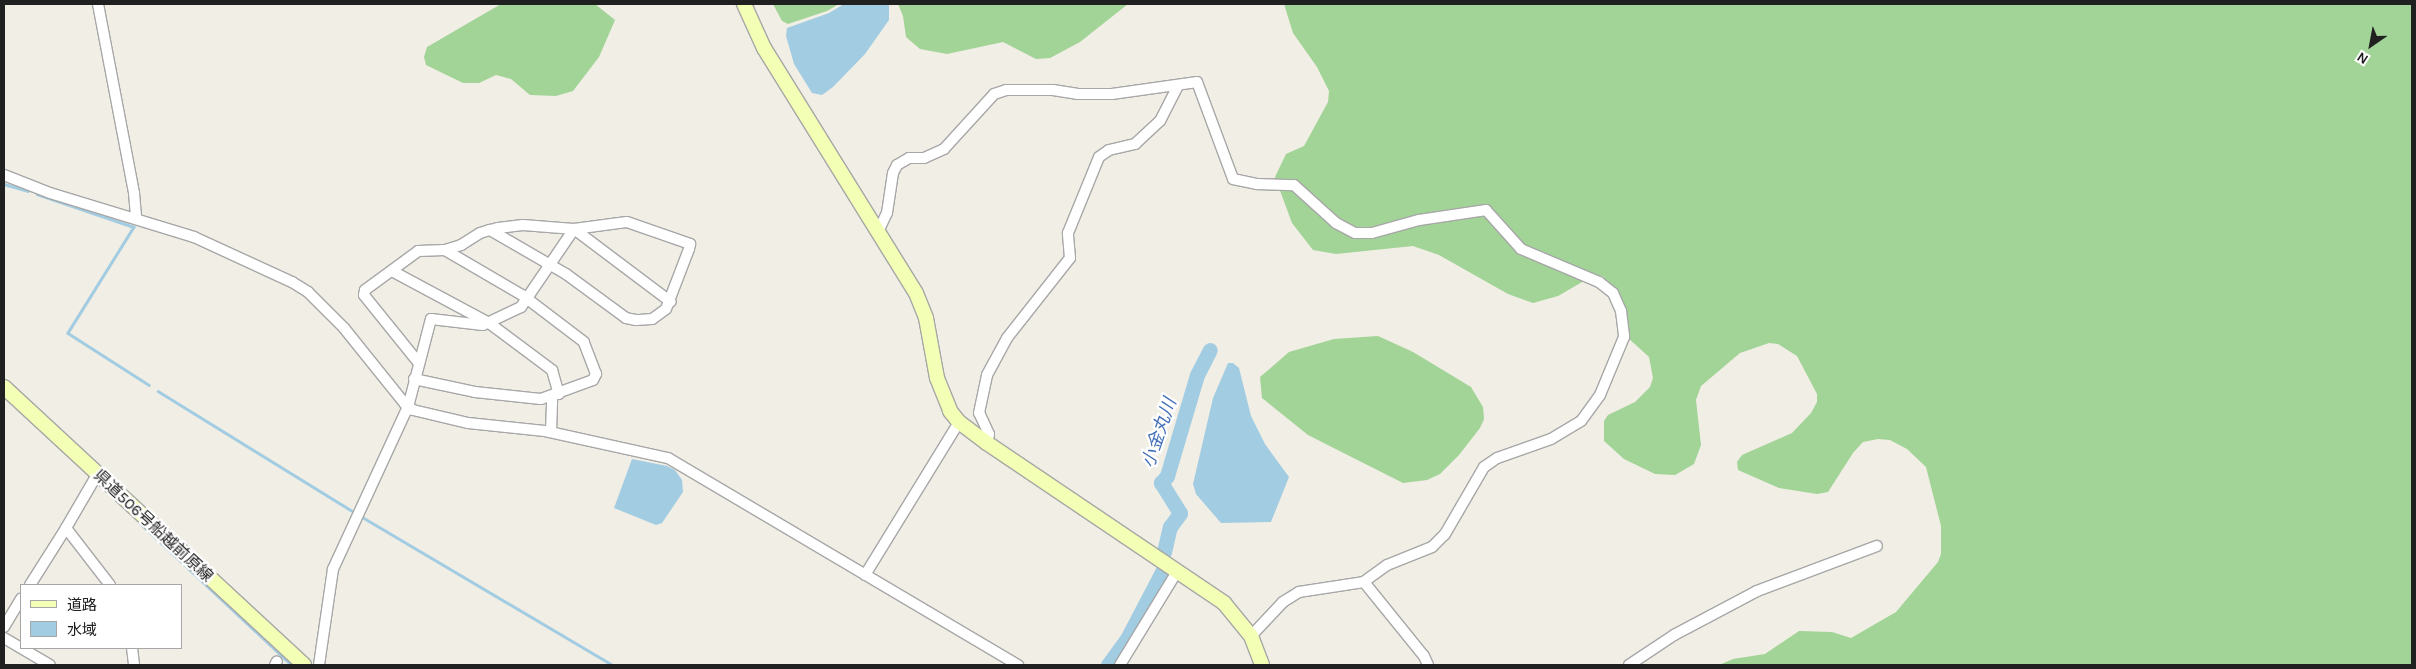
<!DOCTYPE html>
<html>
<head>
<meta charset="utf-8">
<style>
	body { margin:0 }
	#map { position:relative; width:2416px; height:669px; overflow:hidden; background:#f1eee5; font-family:Karla,"Noto Sans JP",sans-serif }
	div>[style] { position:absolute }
	.forest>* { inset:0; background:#a1d496 }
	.water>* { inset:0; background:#a2cce2 }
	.stream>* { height:2.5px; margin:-1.25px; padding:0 1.25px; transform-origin:1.25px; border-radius:1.25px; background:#a2cce2 }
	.river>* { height:15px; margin:-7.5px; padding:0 7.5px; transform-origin:7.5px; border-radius:7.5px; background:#a2cce2 }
	.roads { filter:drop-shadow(1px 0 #a7a7a7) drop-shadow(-1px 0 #a7a7a7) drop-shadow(0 1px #a7a7a7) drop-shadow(0 -1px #a7a7a7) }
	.street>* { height:10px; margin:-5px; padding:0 5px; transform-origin:5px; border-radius:5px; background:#fff }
	.secondary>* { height:14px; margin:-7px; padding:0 7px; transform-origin:7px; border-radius:7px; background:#f3ffb5 }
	span { translate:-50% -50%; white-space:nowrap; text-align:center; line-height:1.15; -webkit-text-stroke:4.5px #fff; paint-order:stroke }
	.street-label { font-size:16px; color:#202020 }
	.water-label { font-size:18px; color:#4370b8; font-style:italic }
	.frame { position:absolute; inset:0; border:5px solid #202020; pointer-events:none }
	.legend { position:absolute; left:20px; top:584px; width:162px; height:65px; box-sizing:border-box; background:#fff; border:1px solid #a6a6a6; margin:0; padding:6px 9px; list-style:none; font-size:15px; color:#202020 }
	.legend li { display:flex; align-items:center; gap:10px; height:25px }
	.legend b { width:25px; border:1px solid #a6a6a6 }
	.north { position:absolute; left:2346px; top:20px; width:50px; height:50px; -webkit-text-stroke:4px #fff; paint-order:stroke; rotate:213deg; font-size:14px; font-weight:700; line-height:20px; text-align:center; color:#202020 }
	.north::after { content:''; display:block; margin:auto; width:18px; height:22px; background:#202020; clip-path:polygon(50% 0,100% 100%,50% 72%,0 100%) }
</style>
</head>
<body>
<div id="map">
	<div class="forest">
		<div style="clip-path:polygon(501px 4px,595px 4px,615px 20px,599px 57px,573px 91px,556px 96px,530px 95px,511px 79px,496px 75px,479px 83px,463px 83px,426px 65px,424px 57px,427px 47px)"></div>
		<div style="clip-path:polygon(773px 4px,839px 4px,827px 11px,788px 24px,782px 21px)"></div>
		<div style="clip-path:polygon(898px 4px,1128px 4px,1080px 42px,1050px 58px,1036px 59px,1003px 42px,947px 54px,920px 49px,906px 37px,903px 16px)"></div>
		<div style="clip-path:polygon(1284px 4px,2412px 4px,2412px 665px,1719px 665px,1733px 659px,1765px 654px,1799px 631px,1832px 632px,1851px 638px,1896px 612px,1938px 562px,1941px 554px,1941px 526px,1926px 467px,1907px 449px,1890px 440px,1878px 439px,1863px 442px,1853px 453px,1828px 492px,1817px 494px,1779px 488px,1738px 470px,1737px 462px,1742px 455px,1792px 433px,1811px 413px,1817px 402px,1817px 394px,1797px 356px,1778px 344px,1769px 343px,1740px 353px,1701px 386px,1696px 400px,1701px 445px,1694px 464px,1675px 475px,1655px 474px,1624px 459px,1604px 441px,1604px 421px,1608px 415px,1635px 402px,1650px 387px,1653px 378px,1649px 357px,1627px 337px,1615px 292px,1603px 276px,1589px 278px,1558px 296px,1533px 303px,1508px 294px,1439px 255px,1413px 246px,1336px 254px,1313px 250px,1292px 223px,1275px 177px,1286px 154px,1304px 146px,1328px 102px,1329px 91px,1317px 67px,1293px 33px)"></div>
		<div style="clip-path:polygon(1378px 336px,1413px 352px,1471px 387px,1483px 407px,1484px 419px,1480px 428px,1459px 455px,1440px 474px,1427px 480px,1403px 483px,1308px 435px,1262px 398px,1260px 377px,1289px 352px,1334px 339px)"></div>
	</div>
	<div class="water">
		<div style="clip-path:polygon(844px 4px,889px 4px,889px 20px,865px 54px,833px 87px,822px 95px,812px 93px,794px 64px,786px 36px,787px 28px,829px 13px)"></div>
		<div style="clip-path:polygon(1228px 363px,1233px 363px,1239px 368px,1251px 416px,1265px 444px,1289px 477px,1271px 522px,1221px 523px,1196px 494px,1193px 484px,1213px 398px)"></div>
		<div style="clip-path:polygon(632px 459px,667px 466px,675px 470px,682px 480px,683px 492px,662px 523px,656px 525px,614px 508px)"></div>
	</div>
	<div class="stream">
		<div style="left:4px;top:184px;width:25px;rotate:16deg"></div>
		<div style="left:37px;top:194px;width:102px;rotate:18.8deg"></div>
		<div style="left:134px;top:227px;width:125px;rotate:121.9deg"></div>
		<div style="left:68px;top:333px;width:96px;rotate:32.7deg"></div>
		<div style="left:158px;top:391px;width:227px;rotate:31.7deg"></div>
		<div style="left:364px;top:518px;width:289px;rotate:30.6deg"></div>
		<div style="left:140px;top:523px;width:208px;rotate:43.1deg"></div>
	</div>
	<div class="river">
		<div style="left:1164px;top:552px;width:26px;rotate:-77deg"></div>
		<div style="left:1170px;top:527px;width:17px;rotate:-54deg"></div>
		<div style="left:1180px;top:513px;width:36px;rotate:-122deg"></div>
		<div style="left:1161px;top:483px;width:9px;rotate:-49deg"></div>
		<div style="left:1167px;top:476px;width:105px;rotate:-73.5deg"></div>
		<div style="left:1197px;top:375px;width:28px;rotate:-63deg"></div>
		<div style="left:1108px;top:665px;width:34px;rotate:-54deg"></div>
		<div style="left:1128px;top:637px;width:76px;rotate:-62.4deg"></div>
	</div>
	<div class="roads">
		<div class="street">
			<div style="left:98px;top:4px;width:192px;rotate:79.2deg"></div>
			<div style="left:134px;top:193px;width:25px;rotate:85deg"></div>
			<div style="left:4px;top:175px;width:49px;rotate:21.4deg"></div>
			<div style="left:50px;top:193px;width:151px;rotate:17deg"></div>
			<div style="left:194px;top:237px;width:108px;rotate:24.7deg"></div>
			<div style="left:292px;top:282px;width:19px;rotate:32deg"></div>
			<div style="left:308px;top:292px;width:51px;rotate:45deg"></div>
			<div style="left:344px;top:328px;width:97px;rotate:51.2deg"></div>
			<div style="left:405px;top:404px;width:10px;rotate:37deg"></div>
			<div style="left:413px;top:410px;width:57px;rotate:13.3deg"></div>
			<div style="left:468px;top:423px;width:77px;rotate:5.9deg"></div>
			<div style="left:545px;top:431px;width:126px;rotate:12.4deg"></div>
			<div style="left:668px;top:458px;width:407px;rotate:30.6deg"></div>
			<div style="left:574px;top:229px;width:121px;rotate:37deg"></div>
			<div style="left:878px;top:232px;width:21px;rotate:-65deg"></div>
			<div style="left:887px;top:213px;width:40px;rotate:-81.5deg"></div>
			<div style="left:893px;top:173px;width:9px;rotate:-63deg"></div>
			<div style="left:897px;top:165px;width:14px;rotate:-30deg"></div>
			<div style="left:909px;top:158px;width:15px"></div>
			<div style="left:924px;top:158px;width:22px;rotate:-24deg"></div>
			<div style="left:944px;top:149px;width:74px;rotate:-47.7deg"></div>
			<div style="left:994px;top:94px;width:13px;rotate:-18deg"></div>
			<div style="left:1006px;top:90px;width:47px"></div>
			<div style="left:1053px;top:90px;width:24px;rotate:9deg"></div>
			<div style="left:1077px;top:94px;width:35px"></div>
			<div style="left:1112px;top:94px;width:86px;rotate:-8deg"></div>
			<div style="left:1197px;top:82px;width:103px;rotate:69.6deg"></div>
			<div style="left:1233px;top:179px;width:25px;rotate:12deg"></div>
			<div style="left:1257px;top:184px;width:37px;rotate:2deg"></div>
			<div style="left:1294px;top:185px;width:57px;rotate:42.1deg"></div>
			<div style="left:1336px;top:223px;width:21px;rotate:28deg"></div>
			<div style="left:1355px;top:233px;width:17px"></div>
			<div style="left:1372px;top:233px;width:49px;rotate:-15.5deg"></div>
			<div style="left:1419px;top:220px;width:68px;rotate:-8.5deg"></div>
			<div style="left:1486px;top:210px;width:52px;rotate:48.1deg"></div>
			<div style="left:1521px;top:249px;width:85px;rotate:22.9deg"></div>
			<div style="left:1599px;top:282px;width:18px;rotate:38deg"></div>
			<div style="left:1613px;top:293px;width:20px;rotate:66deg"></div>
			<div style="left:1621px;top:311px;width:26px;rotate:83deg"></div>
			<div style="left:1624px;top:337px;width:63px;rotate:112.5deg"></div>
			<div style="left:1600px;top:395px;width:32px;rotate:126deg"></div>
			<div style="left:1581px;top:421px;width:35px;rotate:149deg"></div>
			<div style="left:1551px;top:439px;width:57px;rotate:160.6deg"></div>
			<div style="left:1497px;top:458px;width:16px;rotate:145deg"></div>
			<div style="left:1484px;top:467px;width:78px;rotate:120.2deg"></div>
			<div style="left:1445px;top:534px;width:18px;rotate:135deg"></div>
			<div style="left:1432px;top:547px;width:48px;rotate:158.2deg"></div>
			<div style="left:1387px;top:565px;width:29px;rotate:144deg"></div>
			<div style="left:1364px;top:582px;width:66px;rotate:171.3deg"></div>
			<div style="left:1299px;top:592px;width:19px;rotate:148deg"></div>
			<div style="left:1283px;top:602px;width:47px;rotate:133.3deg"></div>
			<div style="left:392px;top:271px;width:110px;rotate:28.2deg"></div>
			<div style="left:489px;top:323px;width:79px;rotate:36.7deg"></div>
			<div style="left:552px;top:370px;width:25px;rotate:74deg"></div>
			<div style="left:418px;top:362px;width:86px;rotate:-128.9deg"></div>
			<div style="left:364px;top:295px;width:5px;rotate:-79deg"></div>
			<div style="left:365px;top:290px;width:66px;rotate:-36.3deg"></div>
			<div style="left:418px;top:251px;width:27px;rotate:-2deg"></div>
			<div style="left:445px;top:250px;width:17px;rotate:-17deg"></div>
			<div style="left:461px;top:245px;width:22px;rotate:-32deg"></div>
			<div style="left:480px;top:233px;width:10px;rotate:-17deg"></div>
			<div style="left:490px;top:230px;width:8px;rotate:-14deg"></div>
			<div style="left:498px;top:228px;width:25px;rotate:-7deg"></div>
			<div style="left:523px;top:225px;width:51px;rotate:4.5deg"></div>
			<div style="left:574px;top:229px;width:53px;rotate:-7.5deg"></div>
			<div style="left:627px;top:222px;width:67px;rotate:19.2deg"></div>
			<div style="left:690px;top:244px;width:5px;rotate:101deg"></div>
			<div style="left:689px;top:249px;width:64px;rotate:111deg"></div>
			<div style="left:666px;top:309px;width:17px;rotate:144deg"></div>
			<div style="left:652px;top:319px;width:16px;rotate:176deg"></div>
			<div style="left:636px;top:320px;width:10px;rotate:-169deg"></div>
			<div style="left:626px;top:318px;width:74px;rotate:-143.7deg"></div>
			<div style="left:566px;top:274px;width:88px;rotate:-149.9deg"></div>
			<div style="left:414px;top:379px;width:62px;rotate:12deg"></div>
			<div style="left:475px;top:392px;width:66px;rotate:6.1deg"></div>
			<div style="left:541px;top:399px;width:55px;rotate:-20.1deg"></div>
			<div style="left:593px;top:380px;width:7px;rotate:-63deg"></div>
			<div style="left:596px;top:374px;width:34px;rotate:-111deg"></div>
			<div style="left:584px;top:342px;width:78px;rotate:-142.8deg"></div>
			<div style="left:522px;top:295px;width:89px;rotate:-149.7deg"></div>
			<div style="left:551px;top:432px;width:35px;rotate:-88deg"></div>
			<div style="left:987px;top:443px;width:9px;rotate:-77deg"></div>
			<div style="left:989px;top:434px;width:23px;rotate:-115deg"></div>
			<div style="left:979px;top:413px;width:39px;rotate:-78deg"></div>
			<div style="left:987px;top:375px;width:42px;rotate:-61.6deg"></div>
			<div style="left:1007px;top:338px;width:102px;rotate:-51.8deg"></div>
			<div style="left:1070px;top:258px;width:25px;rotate:-95deg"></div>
			<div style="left:1068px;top:233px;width:82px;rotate:-67.8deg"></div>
			<div style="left:1099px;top:157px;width:12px;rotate:-35deg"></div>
			<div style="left:1109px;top:150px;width:27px;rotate:-13deg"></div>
			<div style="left:1135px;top:144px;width:34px;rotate:-43deg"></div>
			<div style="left:1160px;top:121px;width:39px;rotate:-63deg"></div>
			<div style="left:98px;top:473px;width:64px;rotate:120.2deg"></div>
			<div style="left:66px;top:528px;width:72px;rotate:52.3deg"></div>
			<div style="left:865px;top:575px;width:180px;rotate:-58.4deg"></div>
			<div style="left:1364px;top:582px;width:95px;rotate:51deg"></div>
			<div style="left:1424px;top:656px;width:10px;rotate:66deg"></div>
			<div style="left:30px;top:585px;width:67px;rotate:-57.7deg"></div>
			<div style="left:4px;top:627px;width:33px;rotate:-59deg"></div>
			<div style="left:4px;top:638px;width:53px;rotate:30.4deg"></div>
			<div style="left:132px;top:648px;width:17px;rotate:83deg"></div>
			<div style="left:275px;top:665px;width:4px;rotate:-63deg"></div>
			<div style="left:319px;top:665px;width:97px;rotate:-81.7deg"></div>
			<div style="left:333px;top:569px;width:179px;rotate:-65.2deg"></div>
			<div style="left:408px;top:407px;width:91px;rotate:-75.4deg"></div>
			<div style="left:431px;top:319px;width:52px;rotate:6.6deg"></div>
			<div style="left:483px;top:325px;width:42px;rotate:-25.3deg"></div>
			<div style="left:521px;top:307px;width:94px;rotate:-55.8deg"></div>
			<div style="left:1120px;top:665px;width:111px;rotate:-58.6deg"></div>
			<div style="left:1629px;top:665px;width:54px;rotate:-33.7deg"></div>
			<div style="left:1674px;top:635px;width:94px;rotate:-27.9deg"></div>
			<div style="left:1757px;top:591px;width:128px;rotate:-20.6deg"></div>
		</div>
		<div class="secondary">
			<div style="left:744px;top:4px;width:48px;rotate:65.6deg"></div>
			<div style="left:764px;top:48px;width:288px;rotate:58.2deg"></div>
			<div style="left:916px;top:293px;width:27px;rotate:68deg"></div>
			<div style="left:926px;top:318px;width:61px;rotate:79.6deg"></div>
			<div style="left:937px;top:378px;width:35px;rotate:68deg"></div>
			<div style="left:950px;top:411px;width:14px;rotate:51deg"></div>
			<div style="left:959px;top:422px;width:35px;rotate:37deg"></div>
			<div style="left:987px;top:443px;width:286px;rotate:34deg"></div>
			<div style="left:1224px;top:603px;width:43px;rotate:50.7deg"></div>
			<div style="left:1251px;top:636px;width:31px;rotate:69deg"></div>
			<div style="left:4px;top:387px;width:409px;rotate:42.8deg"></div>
		</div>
	</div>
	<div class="street-label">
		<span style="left:153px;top:526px;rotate:43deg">県道506号船越前原線</span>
	</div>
	<div class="water-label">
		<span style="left:1159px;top:433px;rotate:-71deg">小金丸川</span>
	</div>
	<div class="frame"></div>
	<ul class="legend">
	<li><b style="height:6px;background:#f3ffb5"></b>道路</li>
	<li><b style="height:14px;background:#a2cce2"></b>水域</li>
	</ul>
	<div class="north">N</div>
</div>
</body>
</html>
